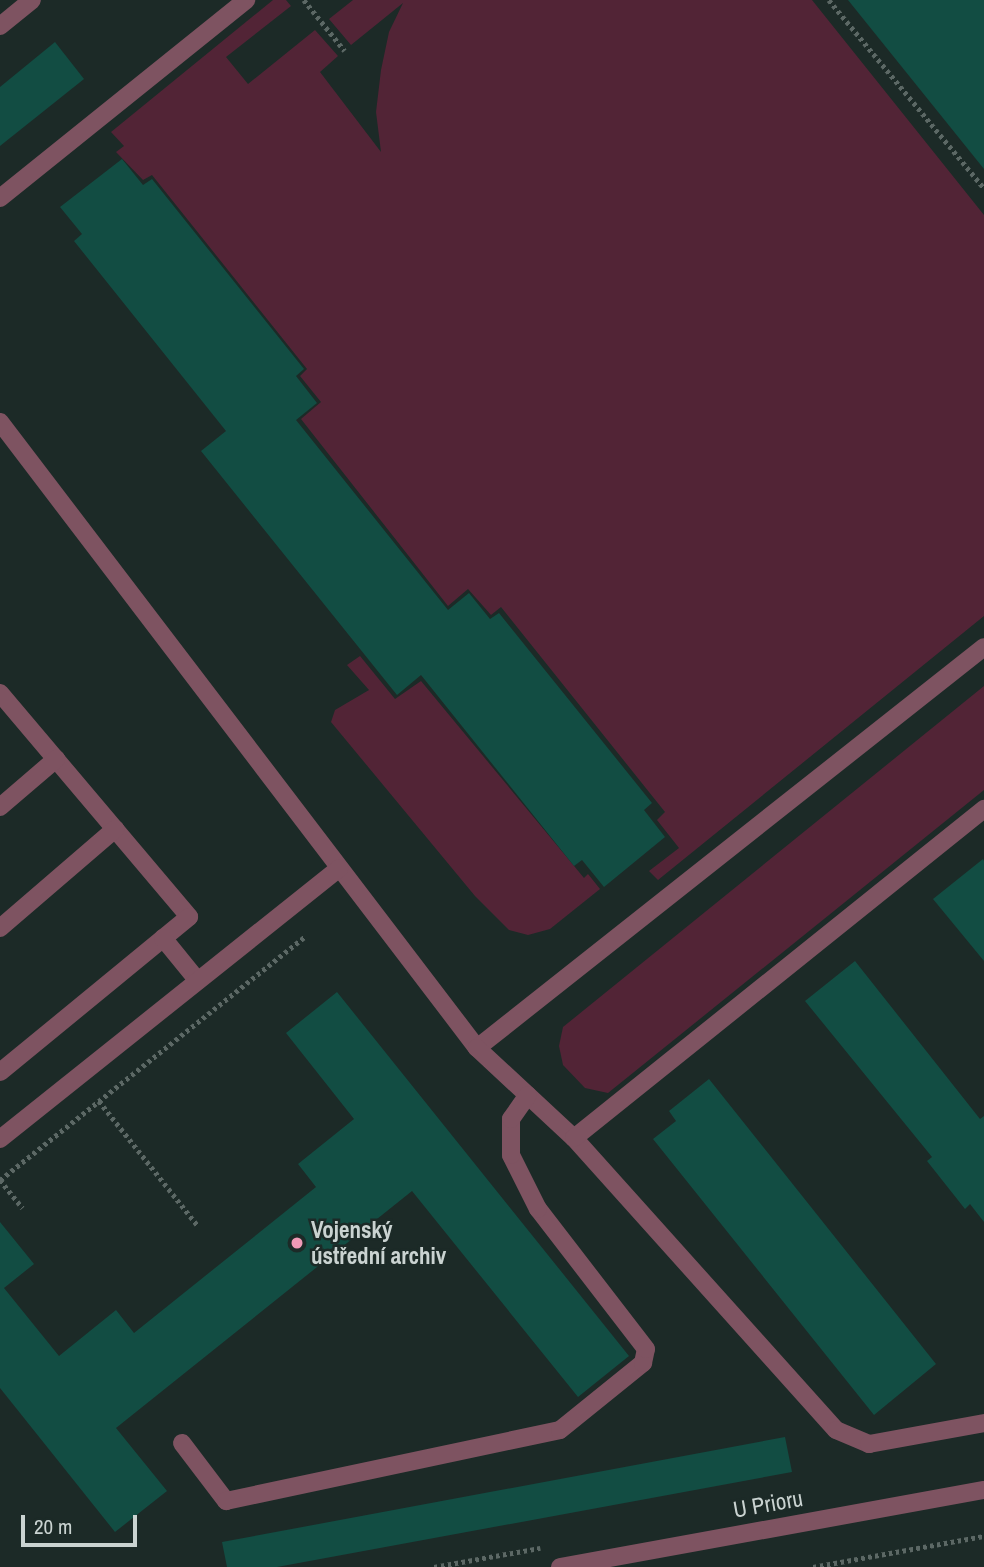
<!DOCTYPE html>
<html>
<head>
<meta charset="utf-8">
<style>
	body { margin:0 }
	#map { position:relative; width:984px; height:1567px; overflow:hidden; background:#1c2a27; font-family:"Archivo Narrow",sans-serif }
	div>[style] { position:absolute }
	.green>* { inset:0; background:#522436 }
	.building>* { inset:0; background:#124d43 }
	.path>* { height:4.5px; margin-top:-2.25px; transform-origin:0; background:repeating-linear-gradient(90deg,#5c6865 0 3.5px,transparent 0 7px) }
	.minor>* { height:18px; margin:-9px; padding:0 9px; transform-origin:9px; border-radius:9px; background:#7e5361 }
	.dots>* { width:19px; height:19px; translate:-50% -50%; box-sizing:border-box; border:4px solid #1c2a27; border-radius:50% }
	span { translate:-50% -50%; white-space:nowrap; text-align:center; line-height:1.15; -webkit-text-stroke:5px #1c2a27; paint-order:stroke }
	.poi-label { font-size:23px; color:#cad3d1; font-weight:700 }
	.left { translate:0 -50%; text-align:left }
	.street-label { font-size:23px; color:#cad3d1 }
	.scale { position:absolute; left:21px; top:1515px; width:116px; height:32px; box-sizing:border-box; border:4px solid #cad3d1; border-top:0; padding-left:9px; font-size:21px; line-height:24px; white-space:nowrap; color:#cad3d1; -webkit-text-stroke:5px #1c2a27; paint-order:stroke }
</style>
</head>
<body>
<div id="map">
	<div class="green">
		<div style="clip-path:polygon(273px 0,286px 0,291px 6px,226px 57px,248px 84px,315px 30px,338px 56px,320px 72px,381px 152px,376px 112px,381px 70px,389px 32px,403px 3px,351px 45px,329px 19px,353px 0,812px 0,984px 215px,984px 616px,658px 880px,649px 871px,679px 848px,657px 820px,665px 812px,501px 607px,491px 615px,468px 589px,448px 606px,301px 419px,321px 402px,300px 376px,307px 369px,152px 175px,143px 180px,116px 152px,124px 146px,111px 132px)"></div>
		<div style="clip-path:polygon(360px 656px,395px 699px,421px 681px,584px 878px,588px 874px,600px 889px,550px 929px,528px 935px,509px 930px,475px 896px,331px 722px,335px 710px,369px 690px,347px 665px)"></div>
		<div style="clip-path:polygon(984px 686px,984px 790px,608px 1093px,585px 1088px,563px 1065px,559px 1046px,563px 1027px)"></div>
	</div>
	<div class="building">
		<div style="clip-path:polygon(848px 0,984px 0,984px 169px)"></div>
		<div style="clip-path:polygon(55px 42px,84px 79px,0 146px,0 87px)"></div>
		<div style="clip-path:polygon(122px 159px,143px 185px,152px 179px,304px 369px,296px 376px,317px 403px,296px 420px,448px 610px,469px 593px,490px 619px,499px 613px,652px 803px,644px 810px,665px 837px,604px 887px,582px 860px,574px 866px,421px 675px,397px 695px,201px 451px,226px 431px,74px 241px,82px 234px,60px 207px)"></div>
		<div style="clip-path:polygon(983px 859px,984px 861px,984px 961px,933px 899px)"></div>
		<div style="clip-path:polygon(855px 961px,980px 1119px,984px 1116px,984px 1222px,970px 1204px,965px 1209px,927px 1161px,932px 1157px,805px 1001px)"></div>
		<div style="clip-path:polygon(337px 992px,629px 1356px,578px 1397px,412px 1191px,116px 1428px,167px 1491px,115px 1532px,0 1388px,0 1222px,34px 1264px,4px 1288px,59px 1356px,116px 1310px,134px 1333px,316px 1187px,298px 1164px,354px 1119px,286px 1033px)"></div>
		<div style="clip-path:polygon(709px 1079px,936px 1364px,874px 1415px,653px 1139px,676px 1121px,669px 1111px)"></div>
		<div style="clip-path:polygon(785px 1437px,792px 1472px,277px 1567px,227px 1567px,222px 1542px)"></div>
	</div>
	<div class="path">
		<div style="left:304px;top:0;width:65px;rotate:51.2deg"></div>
		<div style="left:829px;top:0;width:244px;rotate:50.5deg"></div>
		<div style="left:99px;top:1101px;width:159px;rotate:51.6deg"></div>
		<div style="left:0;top:1180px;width:391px;rotate:-38.6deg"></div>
		<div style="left:0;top:1180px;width:36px;rotate:51deg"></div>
		<div style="left:434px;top:1567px;width:108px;rotate:-10.2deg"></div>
		<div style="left:813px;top:1567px;width:174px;rotate:-10.3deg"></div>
	</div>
	<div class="minor">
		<div style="left:0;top:26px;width:41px;rotate:-39.1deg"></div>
		<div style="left:0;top:198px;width:316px;rotate:-38.8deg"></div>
		<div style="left:0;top:422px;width:787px;rotate:52.69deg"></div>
		<div style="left:477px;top:1048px;width:646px;rotate:-38.34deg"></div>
		<div style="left:0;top:693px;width:293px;rotate:49.8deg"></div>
		<div style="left:189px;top:917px;width:244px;rotate:140.6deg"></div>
		<div style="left:0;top:807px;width:74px;rotate:-40.6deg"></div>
		<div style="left:0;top:928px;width:152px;rotate:-40.7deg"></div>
		<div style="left:163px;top:938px;width:55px;rotate:50.9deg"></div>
		<div style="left:477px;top:1048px;width:132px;rotate:42.9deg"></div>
		<div style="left:574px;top:1138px;width:392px;rotate:48.1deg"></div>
		<div style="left:836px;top:1430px;width:36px;rotate:23deg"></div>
		<div style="left:869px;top:1444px;width:117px;rotate:-10.3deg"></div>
		<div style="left:574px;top:1138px;width:526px;rotate:-38.74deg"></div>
		<div style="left:0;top:1139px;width:434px;rotate:-38.6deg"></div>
		<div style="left:182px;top:1443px;width:73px;rotate:52.8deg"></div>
		<div style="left:226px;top:1501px;width:341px;rotate:-12deg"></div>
		<div style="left:560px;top:1430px;width:107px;rotate:-38.9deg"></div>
		<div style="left:643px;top:1363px;width:14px;rotate:-78deg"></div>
		<div style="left:646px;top:1349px;width:177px;rotate:-127.6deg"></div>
		<div style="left:538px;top:1209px;width:60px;rotate:-116.6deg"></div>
		<div style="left:511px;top:1155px;width:36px;rotate:-90deg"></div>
		<div style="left:511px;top:1119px;width:29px;rotate:-55deg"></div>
		<div style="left:560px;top:1567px;width:431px;rotate:-10.3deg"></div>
	</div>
	<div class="dots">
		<div style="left:297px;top:1243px;background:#f09ab7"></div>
	</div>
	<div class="poi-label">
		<span class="left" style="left:311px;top:1243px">Vojenský<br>ústřední archiv</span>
	</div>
	<div class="street-label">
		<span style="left:768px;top:1504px;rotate:-10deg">U Prioru</span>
	</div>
	<div class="scale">20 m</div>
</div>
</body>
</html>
